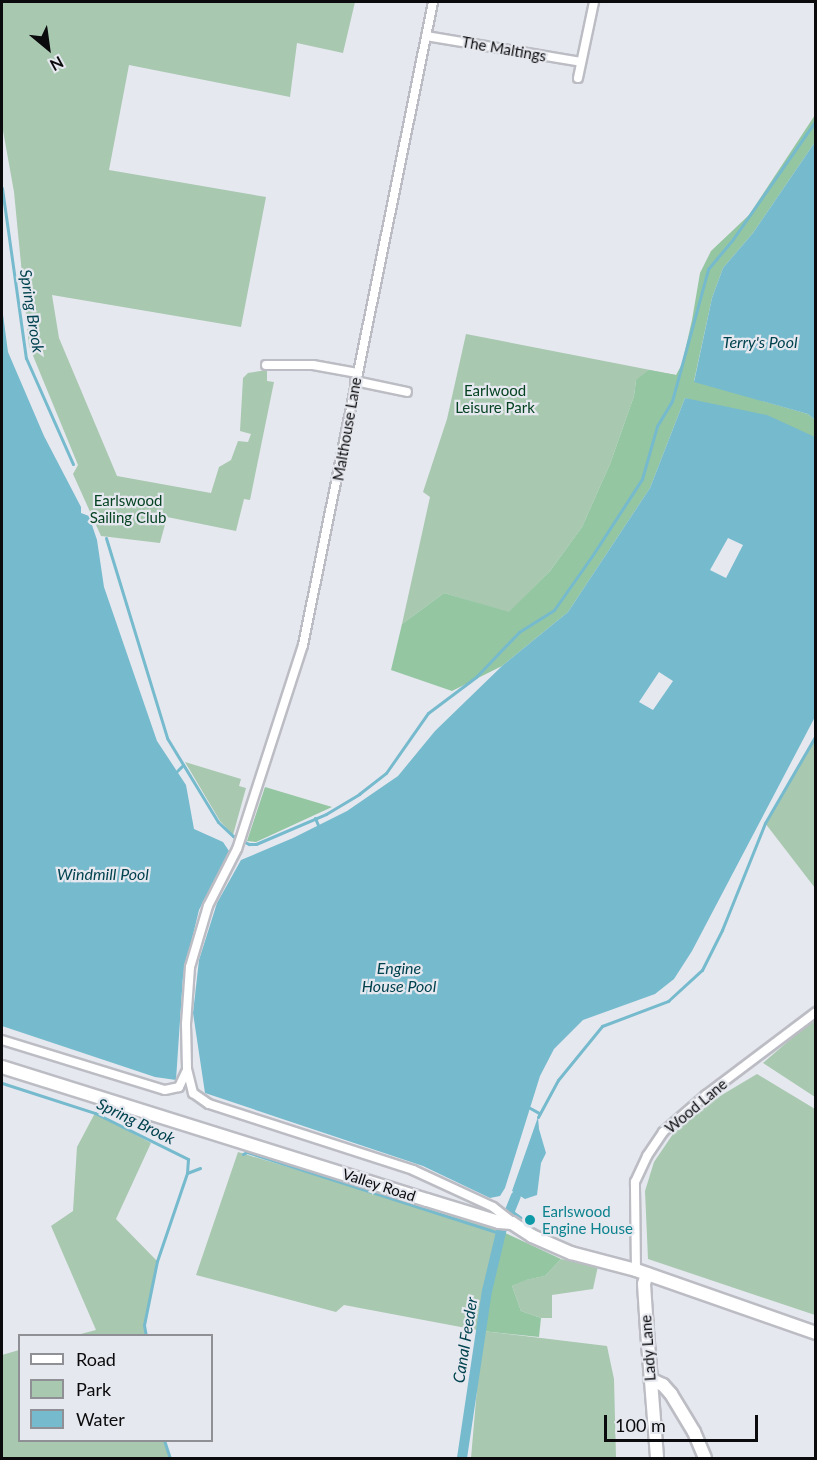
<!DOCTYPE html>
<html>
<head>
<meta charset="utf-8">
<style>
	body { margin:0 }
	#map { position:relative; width:817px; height:1460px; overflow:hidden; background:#e6e8ef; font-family:Lato,sans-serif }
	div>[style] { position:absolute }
	.green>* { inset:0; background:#a8c8b0 }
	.forest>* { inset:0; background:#94c6a2 }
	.water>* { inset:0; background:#76bacd }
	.stream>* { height:3px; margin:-1.5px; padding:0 1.5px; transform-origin:1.5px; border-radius:1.5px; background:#76bacd }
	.canal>* { height:10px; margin:-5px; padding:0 5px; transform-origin:5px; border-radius:5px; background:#76bacd }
	.roads { filter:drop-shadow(2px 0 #bcbdc4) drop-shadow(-2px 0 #bcbdc4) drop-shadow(0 2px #bcbdc4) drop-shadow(0 -2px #bcbdc4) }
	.street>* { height:8px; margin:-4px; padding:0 4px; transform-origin:4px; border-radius:4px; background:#fff }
	.secondary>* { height:12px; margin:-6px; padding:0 6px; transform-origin:6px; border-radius:6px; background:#fff }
	.dots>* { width:16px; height:16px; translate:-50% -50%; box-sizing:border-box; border:3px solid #e6e8ef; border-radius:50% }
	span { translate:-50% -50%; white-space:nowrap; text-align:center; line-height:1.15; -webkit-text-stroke:4.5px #e6e8ef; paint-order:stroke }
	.street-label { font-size:15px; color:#0b0b0d }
	.park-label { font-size:15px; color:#054221 }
	.culture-label { font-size:15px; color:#0d838f }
	.left { translate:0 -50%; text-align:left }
	.water-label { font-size:16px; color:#00424f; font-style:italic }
	.frame { position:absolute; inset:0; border:3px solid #0b0b0d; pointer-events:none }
	.legend { position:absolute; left:18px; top:1334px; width:195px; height:108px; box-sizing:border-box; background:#e6e8ef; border:2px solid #8e9095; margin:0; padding:8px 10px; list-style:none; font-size:18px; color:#0b0b0d }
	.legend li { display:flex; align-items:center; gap:12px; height:30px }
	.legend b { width:30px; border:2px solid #8e9095 }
	.north { position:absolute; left:18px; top:18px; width:60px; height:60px; -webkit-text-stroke:4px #e6e8ef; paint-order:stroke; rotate:151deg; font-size:16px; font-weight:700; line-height:24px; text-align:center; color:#0b0b0d }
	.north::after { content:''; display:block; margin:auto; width:21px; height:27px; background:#0b0b0d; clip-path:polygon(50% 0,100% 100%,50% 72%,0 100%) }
	.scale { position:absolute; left:604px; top:1415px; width:154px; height:27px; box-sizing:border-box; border:3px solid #0b0b0d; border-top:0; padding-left:8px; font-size:18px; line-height:21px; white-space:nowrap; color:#0b0b0d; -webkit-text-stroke:4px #e6e8ef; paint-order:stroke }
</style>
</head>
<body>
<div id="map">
	<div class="green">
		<div style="clip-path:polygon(2px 2px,355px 2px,343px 53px,297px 43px,290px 97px,129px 65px,109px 170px,266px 197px,241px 327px,52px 295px,59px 338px,117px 476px,211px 493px,219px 467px,231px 460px,238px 441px,248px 442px,251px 434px,240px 431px,243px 378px,248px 373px,267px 370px,267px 381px,274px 382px,250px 500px,244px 499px,236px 531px,167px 517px,160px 543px,101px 536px,73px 474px,78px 465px,29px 346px,14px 192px,2px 125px)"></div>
		<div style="clip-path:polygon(466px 334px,676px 375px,636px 380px,634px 396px,610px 464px,582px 527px,550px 571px,509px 613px,444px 593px,402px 624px,430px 497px,423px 492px,447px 419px)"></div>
		<div style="clip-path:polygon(815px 736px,815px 888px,765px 823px)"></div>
		<div style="clip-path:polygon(185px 762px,241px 779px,239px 786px,246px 788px,233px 835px,220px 821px)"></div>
		<div style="clip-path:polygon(815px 1018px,815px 1097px,763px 1063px)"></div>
		<div style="clip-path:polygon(757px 1074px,815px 1109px,815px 1315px,648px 1259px,645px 1191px,654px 1162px,673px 1134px,715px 1099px)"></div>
		<div style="clip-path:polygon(95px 1113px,151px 1143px,116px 1219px,157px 1261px,144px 1325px,146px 1335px,77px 1335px,96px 1330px,51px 1226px,73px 1211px,77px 1147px)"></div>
		<div style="clip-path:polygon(238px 1152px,501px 1231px,487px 1291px,482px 1331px,607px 1346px,614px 1379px,616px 1458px,471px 1458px,482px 1331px,344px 1305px,336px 1312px,196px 1275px)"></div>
		<div style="clip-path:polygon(561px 1259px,598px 1266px,593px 1289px,552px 1295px,552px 1318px,541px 1318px,521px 1311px,512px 1286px,525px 1280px,545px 1276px)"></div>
		<div style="clip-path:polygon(19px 1350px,20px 1440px,164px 1441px,170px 1458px,2px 1458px,2px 1355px)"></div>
	</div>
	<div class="forest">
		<div style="clip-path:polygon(815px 115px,815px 142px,753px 233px,723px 268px,712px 298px,694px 381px,808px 414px,815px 420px,815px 438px,685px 398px,650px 488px,568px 612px,502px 666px,452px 691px,391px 670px,402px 624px,444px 593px,509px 612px,550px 571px,582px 527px,610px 464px,634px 396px,636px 380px,649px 370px,676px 375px,682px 364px,692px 320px,700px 273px,711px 251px,749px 215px)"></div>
		<div style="clip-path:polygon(265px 787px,332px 807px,256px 842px,247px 841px)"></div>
		<div style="clip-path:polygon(501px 1231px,561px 1259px,545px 1276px,526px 1280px,512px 1286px,521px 1311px,541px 1318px,539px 1337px,482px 1331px,487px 1291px)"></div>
	</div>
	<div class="water">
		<div style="clip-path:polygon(815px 142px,816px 419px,815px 420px,808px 414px,694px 382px,712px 298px,723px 268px,753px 233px)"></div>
		<div style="clip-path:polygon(2px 307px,8px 352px,44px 436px,81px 507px,81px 513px,89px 516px,97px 540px,104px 587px,157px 741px,186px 785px,194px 829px,223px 842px,229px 851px,199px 910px,183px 976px,176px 1080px,155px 1077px,2px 1026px)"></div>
		<div style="clip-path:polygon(evenodd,685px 398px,767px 415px,815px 437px,816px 715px,692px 951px,674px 979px,655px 994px,583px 1020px,554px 1049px,540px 1076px,505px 1188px,500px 1196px,490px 1198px,423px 1166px,205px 1093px,193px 1013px,199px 960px,217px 903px,241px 860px,293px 838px,347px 811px,398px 776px,435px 731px,502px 666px,568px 612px,650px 488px,685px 398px,728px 538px,743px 545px,726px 578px,710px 570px,728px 538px,685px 398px,659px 672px,673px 681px,653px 710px,639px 702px,659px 672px)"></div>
		<div style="clip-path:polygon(538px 1117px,539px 1129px,546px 1153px,541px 1163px,537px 1195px,525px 1199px,512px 1191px)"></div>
	</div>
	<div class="stream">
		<div style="left:2px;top:188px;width:172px;rotate:82deg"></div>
		<div style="left:26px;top:358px;width:116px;rotate:66.1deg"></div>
		<div style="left:106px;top:538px;width:209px;rotate:73deg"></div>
		<div style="left:167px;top:738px;width:98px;rotate:58.7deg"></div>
		<div style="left:218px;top:822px;width:21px;rotate:43deg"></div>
		<div style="left:233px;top:836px;width:18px;rotate:27deg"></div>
		<div style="left:249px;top:844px;width:7px"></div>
		<div style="left:256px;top:844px;width:76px;rotate:-23.2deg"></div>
		<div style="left:326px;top:814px;width:39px;rotate:-31deg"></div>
		<div style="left:359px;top:794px;width:34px;rotate:-38deg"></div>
		<div style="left:386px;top:773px;width:73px;rotate:-55deg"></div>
		<div style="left:428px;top:713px;width:60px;rotate:-36.9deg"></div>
		<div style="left:476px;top:677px;width:62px;rotate:-46.3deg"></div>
		<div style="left:519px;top:632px;width:41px;rotate:-32.2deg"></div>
		<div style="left:554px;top:610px;width:66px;rotate:-54.9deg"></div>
		<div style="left:592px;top:556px;width:92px;rotate:-57deg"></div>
		<div style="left:642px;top:479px;width:55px;rotate:-74.2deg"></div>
		<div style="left:657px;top:426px;width:29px;rotate:-59deg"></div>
		<div style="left:672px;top:401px;width:137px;rotate:-74.7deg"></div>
		<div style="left:708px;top:269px;width:39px;rotate:-50deg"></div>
		<div style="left:733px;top:239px;width:145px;rotate:-55.1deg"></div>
		<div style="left:177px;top:771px;width:8px;rotate:-45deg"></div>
		<div style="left:315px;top:818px;width:8px;rotate:67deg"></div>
		<div style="left:2px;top:1083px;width:98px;rotate:17.9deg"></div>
		<div style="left:95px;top:1113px;width:104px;rotate:26.3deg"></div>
		<div style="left:188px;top:1159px;width:14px;rotate:94deg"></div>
		<div style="left:187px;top:1173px;width:93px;rotate:108.8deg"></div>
		<div style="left:157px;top:1261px;width:65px;rotate:101.5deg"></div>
		<div style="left:144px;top:1325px;width:11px;rotate:80deg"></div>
		<div style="left:530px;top:1108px;width:10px;rotate:29deg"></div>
		<div style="left:538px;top:1117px;width:42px;rotate:-61.6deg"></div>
		<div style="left:558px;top:1080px;width:70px;rotate:-50.8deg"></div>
		<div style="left:602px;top:1026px;width:71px;rotate:-20.7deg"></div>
		<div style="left:668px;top:1001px;width:46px;rotate:-42.4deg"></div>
		<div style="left:702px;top:970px;width:45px;rotate:-63.4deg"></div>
		<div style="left:722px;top:930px;width:115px;rotate:-68.1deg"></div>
		<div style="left:765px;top:823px;width:102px;rotate:-59.9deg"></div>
		<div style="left:243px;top:1154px;width:4px;rotate:-27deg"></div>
		<div style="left:247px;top:1152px;width:266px;rotate:17.8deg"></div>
		<div style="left:187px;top:1173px;width:14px;rotate:-21deg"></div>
		<div style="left:510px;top:1210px;width:14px;rotate:36deg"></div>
		<div style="left:164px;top:1440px;width:19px;rotate:72deg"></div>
	</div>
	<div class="canal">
		<div style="left:509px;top:1213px;width:18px;rotate:-68deg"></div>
		<div style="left:462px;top:1458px;width:169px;rotate:-81.5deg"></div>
		<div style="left:487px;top:1291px;width:65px;rotate:-76.6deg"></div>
	</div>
	<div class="roads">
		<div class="street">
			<div style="left:433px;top:2px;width:656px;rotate:101.43deg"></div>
			<div style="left:303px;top:645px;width:214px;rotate:107.9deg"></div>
			<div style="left:237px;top:849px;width:64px;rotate:117deg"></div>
			<div style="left:208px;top:906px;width:64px;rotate:106.4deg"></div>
			<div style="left:190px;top:967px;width:57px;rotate:94deg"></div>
			<div style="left:186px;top:1024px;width:45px;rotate:88.7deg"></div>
			<div style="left:187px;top:1069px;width:25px;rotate:76deg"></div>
			<div style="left:193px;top:1093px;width:19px;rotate:35deg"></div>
			<div style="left:209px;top:1104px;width:214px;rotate:17.9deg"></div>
			<div style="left:413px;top:1170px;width:88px;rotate:24.8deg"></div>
			<div style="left:493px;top:1207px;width:24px;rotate:38deg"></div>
			<div style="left:426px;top:36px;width:157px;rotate:9.5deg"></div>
			<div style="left:578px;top:78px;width:78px;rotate:-78.1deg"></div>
			<div style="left:266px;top:365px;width:47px"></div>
			<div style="left:313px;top:365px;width:45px;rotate:10.3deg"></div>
			<div style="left:355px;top:381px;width:53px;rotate:11.9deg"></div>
			<div style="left:2px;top:1040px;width:170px;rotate:17.1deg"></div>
			<div style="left:165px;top:1090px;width:14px;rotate:-12deg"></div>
			<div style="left:179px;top:1087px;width:17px;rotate:-65deg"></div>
			<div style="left:636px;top:1270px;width:88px;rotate:-90.7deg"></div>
			<div style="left:635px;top:1182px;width:29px;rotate:-65deg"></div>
			<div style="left:647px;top:1156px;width:29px;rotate:-56deg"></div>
			<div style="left:663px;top:1132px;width:57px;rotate:-40.7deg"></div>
			<div style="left:706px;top:1095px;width:138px;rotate:-37deg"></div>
		</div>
		<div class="secondary">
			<div style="left:2px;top:1067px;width:445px;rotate:17.4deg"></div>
			<div style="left:427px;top:1200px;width:75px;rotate:17deg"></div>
			<div style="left:499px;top:1222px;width:13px;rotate:4deg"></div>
			<div style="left:512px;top:1223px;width:24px;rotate:33deg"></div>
			<div style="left:532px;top:1236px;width:43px;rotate:23.6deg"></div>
			<div style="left:571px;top:1253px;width:67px;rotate:14.7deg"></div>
			<div style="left:636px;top:1270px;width:191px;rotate:19.3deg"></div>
			<div style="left:647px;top:1274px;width:10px;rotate:107deg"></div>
			<div style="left:644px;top:1284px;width:46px;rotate:86.3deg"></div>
			<div style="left:647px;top:1330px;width:128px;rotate:85.5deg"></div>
			<div style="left:650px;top:1379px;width:14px;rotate:25deg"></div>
			<div style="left:663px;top:1385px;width:12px;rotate:48deg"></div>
			<div style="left:671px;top:1394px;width:44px;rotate:58.8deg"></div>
			<div style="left:694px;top:1432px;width:28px;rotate:67deg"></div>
		</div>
	</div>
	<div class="dots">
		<div style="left:530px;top:1220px;background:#0f9aa8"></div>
	</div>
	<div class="street-label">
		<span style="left:504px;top:49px;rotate:10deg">The Maltings</span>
		<span style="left:347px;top:429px;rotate:-80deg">Malthouse Lane</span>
		<span style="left:696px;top:1106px;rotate:-40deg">Wood Lane</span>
		<span style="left:379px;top:1185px;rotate:18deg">Valley Road</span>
		<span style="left:648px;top:1348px;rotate:-94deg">Lady Lane</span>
	</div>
	<div class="park-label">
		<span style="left:495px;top:399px">Earlwood<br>Leisure Park</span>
		<span style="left:128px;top:509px">Earlswood<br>Sailing Club</span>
	</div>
	<div class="culture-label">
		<span class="left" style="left:542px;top:1220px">Earlswood<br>Engine House</span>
	</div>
	<div class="water-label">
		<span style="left:32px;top:311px;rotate:81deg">Spring Brook</span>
		<span style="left:760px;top:342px">Terry's Pool</span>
		<span style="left:103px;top:874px">Windmill Pool</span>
		<span style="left:399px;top:977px">Engine<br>House Pool</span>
		<span style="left:136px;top:1121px;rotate:26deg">Spring Brook</span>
		<span style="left:465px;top:1340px;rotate:-81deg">Canal Feeder</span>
	</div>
	<div class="frame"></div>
	<ul class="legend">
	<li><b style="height:8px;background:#fff"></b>Road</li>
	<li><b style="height:16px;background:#a8c8b0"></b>Park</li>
	<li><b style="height:16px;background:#76bacd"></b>Water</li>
	</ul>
	<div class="north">N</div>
	<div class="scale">100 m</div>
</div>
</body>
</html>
